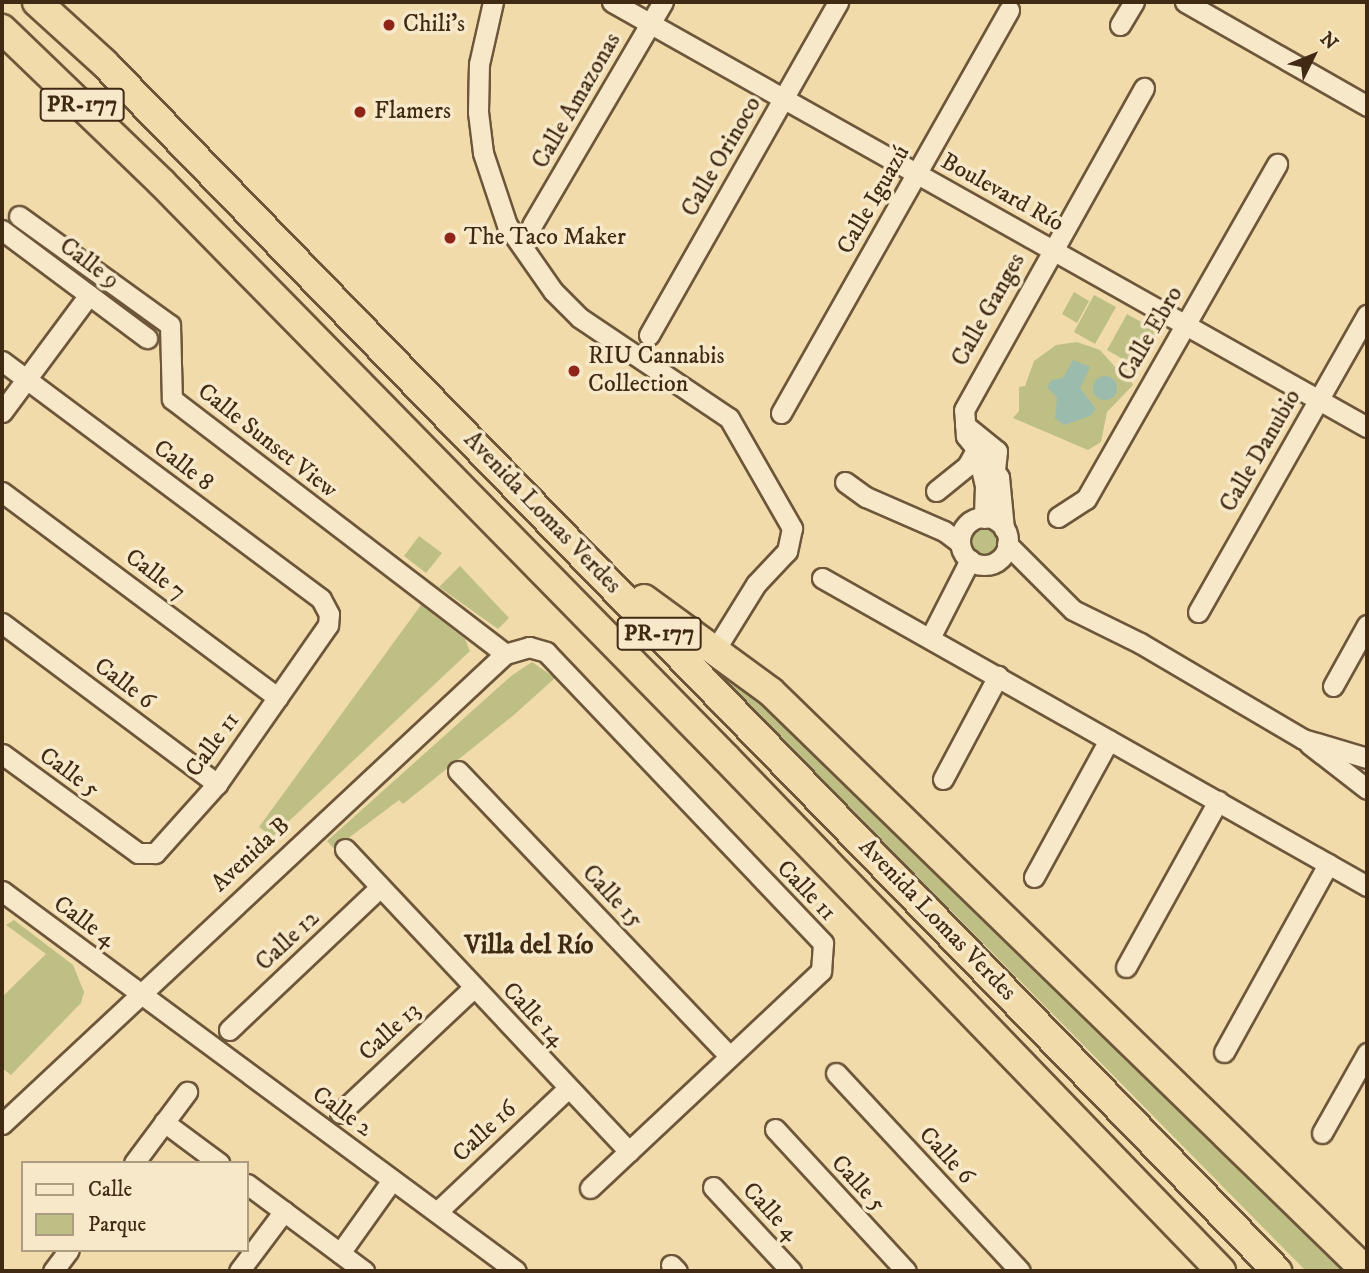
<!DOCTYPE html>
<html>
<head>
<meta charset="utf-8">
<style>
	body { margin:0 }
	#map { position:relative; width:1369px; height:1273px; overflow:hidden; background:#f1dbaa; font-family:"IM FELL DW Pica",serif }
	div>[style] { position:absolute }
	.green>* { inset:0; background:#bebf85 }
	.round { border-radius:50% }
	.water>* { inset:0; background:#9bbbac }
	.roads { filter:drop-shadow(2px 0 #6d563a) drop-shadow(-2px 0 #6d563a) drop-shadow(0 2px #6d563a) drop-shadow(0 -2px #6d563a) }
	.minor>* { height:19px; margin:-9.5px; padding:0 9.5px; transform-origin:9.5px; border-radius:9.5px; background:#f6e8c8 }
	.minor>.ring { margin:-9.5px; padding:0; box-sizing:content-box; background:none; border:19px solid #f6e8c8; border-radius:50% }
	.highway>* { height:28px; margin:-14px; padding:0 14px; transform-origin:14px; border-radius:14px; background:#f1dbaa }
	.dots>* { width:19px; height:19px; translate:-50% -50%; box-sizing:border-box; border:4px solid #f6e8c8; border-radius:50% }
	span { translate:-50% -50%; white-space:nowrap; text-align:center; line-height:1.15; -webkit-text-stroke:7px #f6e8c8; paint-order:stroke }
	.shield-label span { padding:2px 5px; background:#f6e8c8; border:2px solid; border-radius:5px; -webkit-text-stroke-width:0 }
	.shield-label { font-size:23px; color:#412a14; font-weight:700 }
	.poi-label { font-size:24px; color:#412a14 }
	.left { translate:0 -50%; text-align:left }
	.street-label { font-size:24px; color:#412a14 }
	.neighbourhood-label { font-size:26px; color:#412a14; font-weight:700 }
	.frame { position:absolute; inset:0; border:4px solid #412a14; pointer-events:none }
	.legend { position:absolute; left:21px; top:1161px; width:228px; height:91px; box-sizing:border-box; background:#f6e8c8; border:2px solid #ae9c80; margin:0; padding:9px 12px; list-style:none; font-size:21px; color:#412a14 }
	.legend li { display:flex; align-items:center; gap:14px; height:35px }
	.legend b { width:35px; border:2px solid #ae9c80 }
	.north { position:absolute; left:1278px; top:21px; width:70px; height:70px; -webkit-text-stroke:5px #f6e8c8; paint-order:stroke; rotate:47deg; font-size:19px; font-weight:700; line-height:28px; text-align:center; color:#412a14 }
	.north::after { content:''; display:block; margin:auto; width:24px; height:32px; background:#412a14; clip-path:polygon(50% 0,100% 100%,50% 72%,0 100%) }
</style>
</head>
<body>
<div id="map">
	<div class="green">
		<div style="clip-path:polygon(1074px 292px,1089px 301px,1077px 323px,1062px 314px)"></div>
		<div style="clip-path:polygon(1094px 295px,1116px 307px,1095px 344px,1074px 332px)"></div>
		<div style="clip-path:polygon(1127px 314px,1159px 332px,1138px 368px,1107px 350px)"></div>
		<div style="clip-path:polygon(1077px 342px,1100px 350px,1116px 368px,1123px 364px,1133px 385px,1107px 412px,1101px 442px,1088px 450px,1013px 418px,1019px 411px,1019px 387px,1025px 386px,1034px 361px,1056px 345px)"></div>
		<div class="round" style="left:968px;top:525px;width:32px;height:32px"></div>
		<div style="clip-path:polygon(419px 536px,442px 553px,426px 573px,404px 556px)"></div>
		<div style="clip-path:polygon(460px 566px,509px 618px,498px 629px,439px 587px)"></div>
		<div style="clip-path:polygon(421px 605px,465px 639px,470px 651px,272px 837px,259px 827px)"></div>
		<div style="clip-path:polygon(697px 653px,764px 703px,1344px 1271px,1306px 1271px)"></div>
		<div style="clip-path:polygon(532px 662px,555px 678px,515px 714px,403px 804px,399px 800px,334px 849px,327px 841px,511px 676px)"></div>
		<div style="clip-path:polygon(14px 920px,73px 965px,84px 992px,81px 1003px,11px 1075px,2px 1068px,2px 997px,46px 954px,6px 925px)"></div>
	</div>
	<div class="water">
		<div style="clip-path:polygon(1073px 360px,1090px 367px,1080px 388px,1096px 409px,1090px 416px,1064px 425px,1055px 418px,1057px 398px,1047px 387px,1052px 380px,1063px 378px)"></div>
		<div class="round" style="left:1093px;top:376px;width:24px;height:24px"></div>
	</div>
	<div class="roads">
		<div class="minor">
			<div style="left:493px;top:2px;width:64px;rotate:102.7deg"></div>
			<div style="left:479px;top:64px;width:48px;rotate:91.2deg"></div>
			<div style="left:478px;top:112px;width:41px;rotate:83deg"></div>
			<div style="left:483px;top:153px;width:76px;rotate:71.6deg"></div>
			<div style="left:507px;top:225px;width:80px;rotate:55.1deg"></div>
			<div style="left:553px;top:291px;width:38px;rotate:45deg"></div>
			<div style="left:580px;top:318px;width:179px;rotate:33.9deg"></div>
			<div style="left:729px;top:418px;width:127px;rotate:60.2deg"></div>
			<div style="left:792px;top:528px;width:24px;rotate:102deg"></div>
			<div style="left:787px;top:551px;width:45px;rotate:133.2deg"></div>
			<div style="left:756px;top:584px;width:78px;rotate:121.8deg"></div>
			<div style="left:612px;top:2px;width:866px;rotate:29.38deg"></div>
			<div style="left:1185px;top:2px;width:210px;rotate:29.7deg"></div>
			<div style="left:1120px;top:25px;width:27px;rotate:-59deg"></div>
			<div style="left:19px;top:216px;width:186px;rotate:35.8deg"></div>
			<div style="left:170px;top:325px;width:74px;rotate:88.5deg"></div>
			<div style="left:172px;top:399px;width:419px;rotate:37.4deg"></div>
			<div style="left:532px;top:225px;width:259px;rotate:-59.6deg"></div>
			<div style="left:2px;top:230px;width:181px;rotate:36.7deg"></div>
			<div style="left:649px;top:335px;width:383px;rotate:-60.4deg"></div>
			<div style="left:2px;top:361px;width:398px;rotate:36.7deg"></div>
			<div style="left:321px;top:599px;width:17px;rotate:62deg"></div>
			<div style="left:329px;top:614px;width:11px;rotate:95deg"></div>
			<div style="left:328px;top:625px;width:194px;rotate:124.9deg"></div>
			<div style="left:217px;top:784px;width:93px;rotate:131.9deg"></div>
			<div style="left:155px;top:853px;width:17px;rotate:180deg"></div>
			<div style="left:138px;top:853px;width:168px;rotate:-143.9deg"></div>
			<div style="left:2px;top:412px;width:146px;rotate:-53.4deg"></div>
			<div style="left:781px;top:413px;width:463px;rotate:-60.5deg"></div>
			<div style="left:965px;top:425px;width:41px;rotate:39.1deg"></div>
			<div style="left:997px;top:451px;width:20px;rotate:96deg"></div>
			<div style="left:977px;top:451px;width:36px;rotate:77deg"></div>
			<div style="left:985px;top:486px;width:32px;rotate:92deg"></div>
			<div style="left:845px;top:482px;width:26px;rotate:36deg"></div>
			<div style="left:866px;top:497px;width:85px;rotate:23.6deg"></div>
			<div style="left:944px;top:531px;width:20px;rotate:37deg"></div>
			<div style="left:936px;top:491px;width:40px;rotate:-39deg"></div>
			<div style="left:967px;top:466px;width:18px;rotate:-61deg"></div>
			<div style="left:2px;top:492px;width:344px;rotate:36.7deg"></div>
			<div style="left:1058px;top:517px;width:33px;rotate:-33deg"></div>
			<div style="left:1086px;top:499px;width:386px;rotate:-60.3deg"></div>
			<div class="ring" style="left:960px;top:517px;width:29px;height:29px"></div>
			<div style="left:1004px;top:529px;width:52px;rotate:-95.5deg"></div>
			<div style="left:999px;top:477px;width:53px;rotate:-128.8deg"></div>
			<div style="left:966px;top:436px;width:26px;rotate:-94deg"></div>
			<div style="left:964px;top:410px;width:369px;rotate:-60.8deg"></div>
			<div style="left:1007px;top:544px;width:93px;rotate:45deg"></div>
			<div style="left:1073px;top:610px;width:75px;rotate:26.2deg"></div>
			<div style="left:1140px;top:643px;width:189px;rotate:30.5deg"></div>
			<div style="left:1303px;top:739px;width:67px;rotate:16.5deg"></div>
			<div style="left:822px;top:578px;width:626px;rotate:29.47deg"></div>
			<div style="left:1198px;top:612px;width:342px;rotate:-60.4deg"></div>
			<div style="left:2px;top:623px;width:269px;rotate:36.8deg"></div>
			<div style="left:930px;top:638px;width:88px;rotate:-62.9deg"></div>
			<div style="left:1333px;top:686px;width:70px;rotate:-60.9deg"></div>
			<div style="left:1309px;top:744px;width:73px;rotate:37.8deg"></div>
			<div style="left:458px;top:771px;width:393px;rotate:46.4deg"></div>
			<div style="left:943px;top:779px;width:117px;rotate:-61.9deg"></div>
			<div style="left:345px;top:849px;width:415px;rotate:46.8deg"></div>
			<div style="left:1034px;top:877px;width:156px;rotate:-61.3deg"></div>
			<div style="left:2px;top:891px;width:639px;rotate:36.48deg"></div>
			<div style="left:1126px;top:967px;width:190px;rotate:-61deg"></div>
			<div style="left:229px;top:1030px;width:208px;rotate:-43.4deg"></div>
			<div style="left:1224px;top:1052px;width:215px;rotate:-61deg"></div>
			<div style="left:836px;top:1073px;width:270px;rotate:47.1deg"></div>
			<div style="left:340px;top:1113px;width:184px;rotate:-43.2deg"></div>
			<div style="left:164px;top:1122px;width:69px;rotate:36.7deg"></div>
			<div style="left:2px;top:1124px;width:688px;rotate:-43.06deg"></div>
			<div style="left:505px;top:654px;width:25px;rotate:-16deg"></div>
			<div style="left:529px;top:647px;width:18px;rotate:16deg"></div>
			<div style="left:546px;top:652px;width:402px;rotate:46.4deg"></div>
			<div style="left:823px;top:943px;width:28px;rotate:94deg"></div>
			<div style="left:821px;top:971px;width:317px;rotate:136.8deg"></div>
			<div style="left:775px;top:1129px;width:193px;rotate:47.3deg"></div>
			<div style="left:1322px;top:1133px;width:92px;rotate:-60.6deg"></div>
			<div style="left:134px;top:1163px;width:89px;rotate:-53.3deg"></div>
			<div style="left:247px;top:1184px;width:146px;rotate:36.6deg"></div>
			<div style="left:713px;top:1187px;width:115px;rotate:47.1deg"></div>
			<div style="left:437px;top:1212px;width:180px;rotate:-43.4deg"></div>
			<div style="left:340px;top:1253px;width:90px;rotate:-54.5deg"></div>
			<div style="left:671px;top:1265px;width:8px;rotate:45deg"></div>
			<div style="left:53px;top:1271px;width:26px;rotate:-53deg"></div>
			<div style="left:239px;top:1271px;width:75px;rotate:-53.1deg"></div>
		</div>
		<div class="highway">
			<div style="left:37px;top:2px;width:91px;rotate:42.3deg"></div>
			<div style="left:104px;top:63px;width:1684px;rotate:45.84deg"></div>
			<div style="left:2px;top:29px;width:221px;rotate:43.9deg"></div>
			<div style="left:161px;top:182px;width:807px;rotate:45.55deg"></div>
			<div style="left:726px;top:758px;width:713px;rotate:46.02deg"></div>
			<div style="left:644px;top:599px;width:157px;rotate:36.2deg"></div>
			<div style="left:771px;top:692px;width:830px;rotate:44.22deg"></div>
		</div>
	</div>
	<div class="dots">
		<div style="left:389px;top:25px;background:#8f2418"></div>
		<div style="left:360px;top:112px;background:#8f2418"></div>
		<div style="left:450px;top:238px;background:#8f2418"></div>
		<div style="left:574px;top:371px;background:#8f2418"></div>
	</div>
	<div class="shield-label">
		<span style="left:82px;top:105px">PR-177</span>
		<span style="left:659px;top:634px">PR-177</span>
	</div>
	<div class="poi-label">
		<span class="left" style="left:403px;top:25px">Chili's</span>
		<span class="left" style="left:374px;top:112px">Flamers</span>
		<span class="left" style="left:464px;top:238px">The Taco Maker</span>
		<span class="left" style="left:588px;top:371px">RIU Cannabis<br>Collection</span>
	</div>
	<div class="street-label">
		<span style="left:577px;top:101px;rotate:-60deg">Calle Amazonas</span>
		<span style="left:722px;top:157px;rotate:-60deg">Calle Orinoco</span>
		<span style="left:1002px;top:193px;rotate:29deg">Boulevard Río</span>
		<span style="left:874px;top:200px;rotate:-60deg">Calle Iguazú</span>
		<span style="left:89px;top:264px;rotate:37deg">Calle 9</span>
		<span style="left:989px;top:310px;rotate:-61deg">Calle Ganges</span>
		<span style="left:1151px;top:334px;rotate:-60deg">Calle Ebro</span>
		<span style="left:267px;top:441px;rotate:38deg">Calle Sunset View</span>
		<span style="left:1261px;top:451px;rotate:-60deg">Calle Danubio</span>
		<span style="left:183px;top:466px;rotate:37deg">Calle 8</span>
		<span style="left:542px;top:513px;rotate:46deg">Avenida Lomas Verdes</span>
		<span style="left:155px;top:575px;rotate:37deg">Calle 7</span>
		<span style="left:124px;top:684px;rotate:37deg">Calle 6</span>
		<span style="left:213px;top:745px;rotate:-54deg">Calle 11</span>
		<span style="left:69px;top:773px;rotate:36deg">Calle 5</span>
		<span style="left:251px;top:855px;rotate:-43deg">Avenida B</span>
		<span style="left:806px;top:891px;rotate:46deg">Calle 11</span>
		<span style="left:612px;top:897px;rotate:47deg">Calle 15</span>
		<span style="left:937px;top:920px;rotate:46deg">Avenida Lomas Verdes</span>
		<span style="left:84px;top:922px;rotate:36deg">Calle 4</span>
		<span style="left:288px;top:941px;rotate:-43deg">Calle 12</span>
		<span style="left:533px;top:1015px;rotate:47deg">Calle 14</span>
		<span style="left:390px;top:1032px;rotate:-43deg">Calle 13</span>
		<span style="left:342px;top:1112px;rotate:36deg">Calle 2</span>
		<span style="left:485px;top:1132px;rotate:-43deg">Calle 16</span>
		<span style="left:946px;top:1156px;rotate:47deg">Calle 6</span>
		<span style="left:858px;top:1184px;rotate:47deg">Calle 5</span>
		<span style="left:770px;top:1212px;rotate:47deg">Calle 4</span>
	</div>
	<div class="neighbourhood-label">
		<span style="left:529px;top:946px">Villa del Río</span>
	</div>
	<div class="frame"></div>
	<ul class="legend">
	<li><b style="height:9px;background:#f6e8c8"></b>Calle</li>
	<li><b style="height:19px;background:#bebf85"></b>Parque</li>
	</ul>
	<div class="north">N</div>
</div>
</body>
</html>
